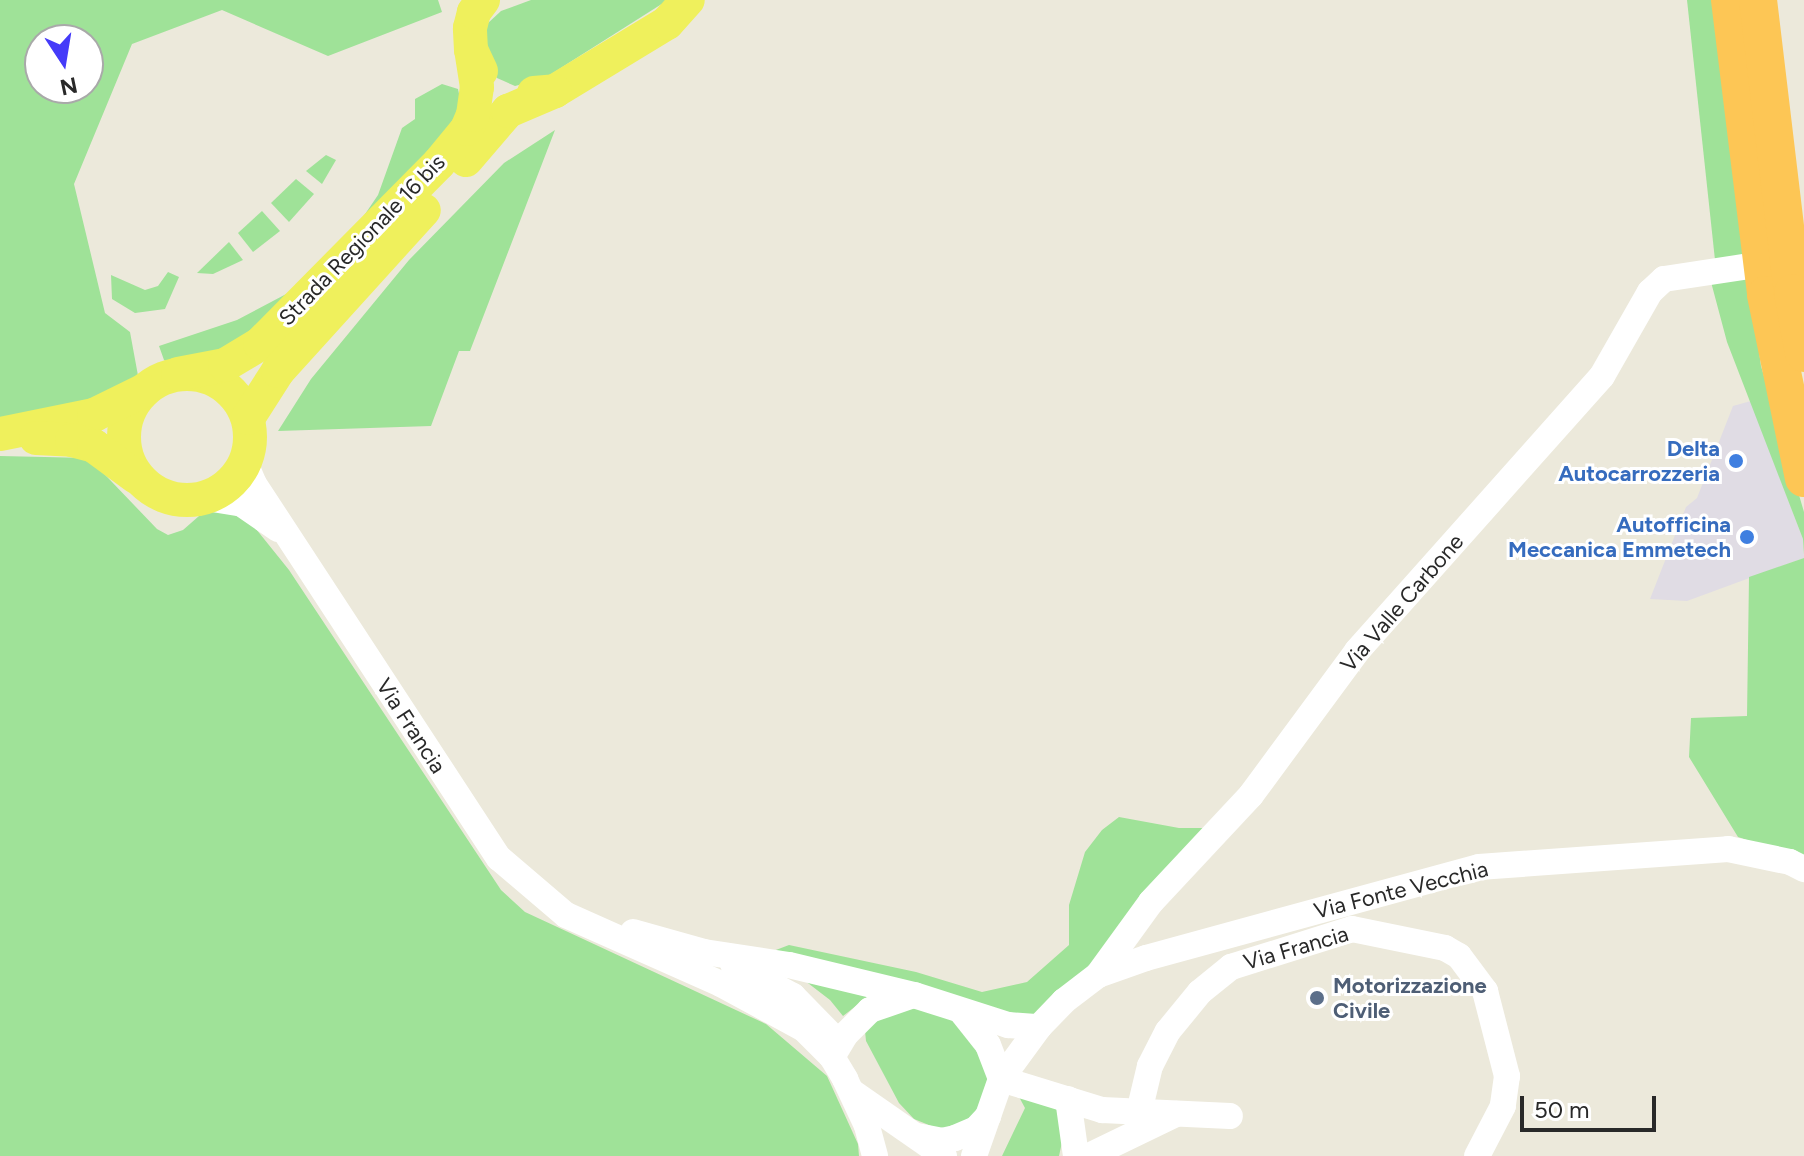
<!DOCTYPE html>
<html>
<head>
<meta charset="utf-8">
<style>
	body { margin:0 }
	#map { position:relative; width:1804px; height:1156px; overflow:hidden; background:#ece9db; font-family:Figtree,sans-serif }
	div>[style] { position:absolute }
	.industrial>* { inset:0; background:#e0dce4 }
	.green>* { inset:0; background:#9fe298 }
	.minor>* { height:26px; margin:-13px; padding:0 13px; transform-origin:13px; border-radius:13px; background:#fff }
	.major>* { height:34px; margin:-17px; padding:0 17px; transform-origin:17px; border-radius:17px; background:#eff05c }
	.major>.ring { margin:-17px; padding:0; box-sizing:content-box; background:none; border:34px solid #eff05c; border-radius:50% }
	.highway>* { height:38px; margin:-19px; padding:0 19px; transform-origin:19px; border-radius:19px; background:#fdc655 }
	.dots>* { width:22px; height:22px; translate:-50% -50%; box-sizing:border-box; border:4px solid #fff; border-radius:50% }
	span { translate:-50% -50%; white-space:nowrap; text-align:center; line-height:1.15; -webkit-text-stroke:6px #fff; paint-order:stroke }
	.street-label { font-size:22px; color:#292929 }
	.shop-label { font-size:22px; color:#366cbe; font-weight:700 }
	.right { translate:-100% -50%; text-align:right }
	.service-label { font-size:22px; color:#4e5e75; font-weight:700 }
	.left { translate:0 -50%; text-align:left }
	.north { position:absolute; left:24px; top:24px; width:80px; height:80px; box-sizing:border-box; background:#fff; border:2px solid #a9a9a9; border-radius:50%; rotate:168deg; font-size:22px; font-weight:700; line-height:32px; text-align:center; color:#292929 }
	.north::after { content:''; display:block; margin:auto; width:28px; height:36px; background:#453bf9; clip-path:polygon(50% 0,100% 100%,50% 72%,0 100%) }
	.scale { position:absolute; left:1520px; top:1096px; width:136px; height:36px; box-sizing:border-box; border:4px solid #292929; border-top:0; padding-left:10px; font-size:24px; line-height:28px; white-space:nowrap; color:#292929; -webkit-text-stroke:6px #fff; paint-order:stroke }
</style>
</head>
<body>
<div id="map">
	<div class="industrial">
		<div style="clip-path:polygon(1751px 401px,1803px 539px,1804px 558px,1687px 601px,1650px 599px,1686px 507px,1697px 498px,1733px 406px)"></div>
	</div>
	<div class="green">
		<div style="clip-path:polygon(evenodd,0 0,438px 0,442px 12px,328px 56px,222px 10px,132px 44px,74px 184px,105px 313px,130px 332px,139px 381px,114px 398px,0 419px,0 0,40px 40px,88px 40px,88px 88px,40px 88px,40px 40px)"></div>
		<div style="clip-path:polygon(531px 0,668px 0,545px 78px,515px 86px,497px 78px,484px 61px,487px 24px,501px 11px)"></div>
		<div style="clip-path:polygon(1687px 0,1719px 0,1746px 256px,1715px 260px)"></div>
		<div style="clip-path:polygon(442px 84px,458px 89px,463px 113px,304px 293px,229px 349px,174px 367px,164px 360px,159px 346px,237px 320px,290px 292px,359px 223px,378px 195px,402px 128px,415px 119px,415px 99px)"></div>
		<div style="clip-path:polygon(555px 130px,470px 351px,459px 351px,431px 426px,278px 431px,311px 379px,409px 260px,504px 163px)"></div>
		<div style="clip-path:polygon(326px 155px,336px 160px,322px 184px,306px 171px)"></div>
		<div style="clip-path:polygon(296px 179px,314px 194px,289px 222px,271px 203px)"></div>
		<div style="clip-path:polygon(262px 211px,280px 231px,253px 252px,238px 233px)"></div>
		<div style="clip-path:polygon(229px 242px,243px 260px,213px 274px,197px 273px)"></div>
		<div style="clip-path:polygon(168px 272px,179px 277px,165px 309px,135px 313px,112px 299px,111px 275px,145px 290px,158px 286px)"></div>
		<div style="clip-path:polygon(1749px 277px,1761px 366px,1804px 512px,1804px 555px,1803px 539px,1727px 342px,1711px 282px)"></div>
		<div style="clip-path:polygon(0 456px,89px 458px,157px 529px,168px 535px,183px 530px,199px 516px,221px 509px,244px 514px,289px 570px,501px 890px,525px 912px,766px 1024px,827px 1076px,858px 1144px,859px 1156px,0 1156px)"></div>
		<div style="clip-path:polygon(1804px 558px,1804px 859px,1738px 837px,1689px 757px,1691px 718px,1747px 716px,1749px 577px)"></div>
		<div style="clip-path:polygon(1119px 817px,1179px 828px,1210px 828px,1039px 1027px,768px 953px,789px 945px,916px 972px,982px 992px,1027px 982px,1069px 945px,1069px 905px,1085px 852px,1102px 830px)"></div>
		<div style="clip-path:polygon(804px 980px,874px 992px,843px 1016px,830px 1000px)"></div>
		<div style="clip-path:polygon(893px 1007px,940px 1008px,980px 1049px,987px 1074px,987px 1090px,977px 1114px,946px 1132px,914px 1119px,899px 1103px,866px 1041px,865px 1031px)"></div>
		<div style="clip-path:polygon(1018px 1095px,1062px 1111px,1064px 1133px,1059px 1156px,1002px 1156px,1025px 1108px)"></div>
	</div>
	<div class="minor">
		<div style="left:245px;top:463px;width:23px;rotate:67deg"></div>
		<div style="left:254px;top:484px;width:447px;rotate:56.8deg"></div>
		<div style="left:499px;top:858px;width:88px;rotate:40.4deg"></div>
		<div style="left:566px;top:915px;width:170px;rotate:24deg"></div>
		<div style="left:721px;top:984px;width:94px;rotate:28.5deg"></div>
		<div style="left:804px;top:1029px;width:40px;rotate:45deg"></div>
		<div style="left:832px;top:1057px;width:26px;rotate:59deg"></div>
		<div style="left:845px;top:1079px;width:52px;rotate:64.9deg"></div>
		<div style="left:867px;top:1126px;width:31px;rotate:75deg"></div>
		<div style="left:206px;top:498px;width:36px;rotate:9deg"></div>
		<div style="left:242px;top:504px;width:44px;rotate:34.8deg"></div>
		<div style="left:633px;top:932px;width:74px;rotate:15.7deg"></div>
		<div style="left:704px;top:952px;width:86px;rotate:8.7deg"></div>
		<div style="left:789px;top:965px;width:129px;rotate:13.5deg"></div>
		<div style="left:914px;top:995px;width:99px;rotate:17.7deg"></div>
		<div style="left:1008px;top:1025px;width:31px;rotate:4deg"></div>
		<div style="left:733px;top:964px;width:68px;rotate:28.1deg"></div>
		<div style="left:793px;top:996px;width:60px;rotate:45.7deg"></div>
		<div style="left:1098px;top:975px;width:51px;rotate:-19.5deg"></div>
		<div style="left:1146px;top:958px;width:345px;rotate:-15.3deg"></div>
		<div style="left:1479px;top:867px;width:250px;rotate:-4.1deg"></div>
		<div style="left:1728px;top:849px;width:63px;rotate:11.8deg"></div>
		<div style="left:1790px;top:862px;width:16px;rotate:27deg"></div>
		<div style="left:961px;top:1011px;width:43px;rotate:51.5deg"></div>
		<div style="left:988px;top:1045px;width:36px;rotate:69deg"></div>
		<div style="left:832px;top:1057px;width:26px;rotate:-59deg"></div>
		<div style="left:845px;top:1035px;width:35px;rotate:-45deg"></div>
		<div style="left:870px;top:1010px;width:43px;rotate:-18.9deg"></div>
		<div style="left:1001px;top:1079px;width:106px;rotate:17.1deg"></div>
		<div style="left:1102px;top:1110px;width:128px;rotate:2.7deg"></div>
		<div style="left:852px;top:1092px;width:112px;rotate:34.8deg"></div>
		<div style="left:1068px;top:1099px;width:58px;rotate:82deg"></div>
		<div style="left:1139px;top:1112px;width:47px;rotate:-76.6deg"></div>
		<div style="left:1150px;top:1066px;width:39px;rotate:-63deg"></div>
		<div style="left:1168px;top:1031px;width:50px;rotate:-50.6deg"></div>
		<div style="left:1200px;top:992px;width:40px;rotate:-39deg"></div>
		<div style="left:1231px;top:967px;width:127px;rotate:-17.4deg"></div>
		<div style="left:1352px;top:929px;width:95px;rotate:11.5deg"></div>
		<div style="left:1445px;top:948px;width:16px;rotate:30deg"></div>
		<div style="left:1459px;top:956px;width:44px;rotate:53.4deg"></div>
		<div style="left:1485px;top:991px;width:88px;rotate:75.5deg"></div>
		<div style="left:1507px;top:1076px;width:30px;rotate:98deg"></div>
		<div style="left:1503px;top:1106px;width:56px;rotate:117.5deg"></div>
		<div style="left:917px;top:1136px;width:25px;rotate:11deg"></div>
		<div style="left:942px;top:1141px;width:13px;rotate:-13deg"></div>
		<div style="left:955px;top:1138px;width:23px;rotate:-23deg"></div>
		<div style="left:976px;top:1129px;width:18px;rotate:-47deg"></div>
		<div style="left:974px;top:1156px;width:82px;rotate:-70.7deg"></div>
		<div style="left:1001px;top:1079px;width:64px;rotate:-53.8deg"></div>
		<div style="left:1039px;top:1027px;width:36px;rotate:-46deg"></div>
		<div style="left:1064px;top:1001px;width:43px;rotate:-37.4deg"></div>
		<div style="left:1098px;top:975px;width:90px;rotate:-54deg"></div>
		<div style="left:1151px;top:902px;width:146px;rotate:-46.9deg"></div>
		<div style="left:1251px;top:795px;width:179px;rotate:-53.6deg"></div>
		<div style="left:1357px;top:651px;width:368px;rotate:-48.3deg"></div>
		<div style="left:1602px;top:376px;width:97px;rotate:-60.3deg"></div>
		<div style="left:1650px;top:292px;width:19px;rotate:-43deg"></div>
		<div style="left:1664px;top:279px;width:114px;rotate:-8.6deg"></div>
		<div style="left:1089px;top:1156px;width:97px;rotate:-25.8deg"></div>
	</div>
	<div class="major">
		<div style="left:481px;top:71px;width:23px;rotate:-115deg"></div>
		<div style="left:471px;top:50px;width:22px;rotate:-93deg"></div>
		<div style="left:470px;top:28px;width:16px;rotate:-76deg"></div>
		<div style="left:474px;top:12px;width:15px;rotate:-53deg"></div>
		<div style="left:534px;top:93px;width:21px;rotate:-5deg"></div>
		<div style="left:555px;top:91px;width:131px;rotate:-31.3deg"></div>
		<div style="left:667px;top:23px;width:31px;rotate:-48deg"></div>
		<div style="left:466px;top:160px;width:65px;rotate:-49.4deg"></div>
		<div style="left:508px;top:111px;width:51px;rotate:-23.1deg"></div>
		<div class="ring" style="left:124px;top:374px;width:92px;height:92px"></div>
		<div style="left:178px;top:374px;width:48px;rotate:-10.8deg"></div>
		<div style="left:225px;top:365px;width:41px;rotate:-31deg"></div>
		<div style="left:260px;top:344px;width:255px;rotate:-45.3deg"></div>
		<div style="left:439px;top:163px;width:44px;rotate:-50.5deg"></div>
		<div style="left:467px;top:129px;width:15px;rotate:-67deg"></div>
		<div style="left:473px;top:115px;width:28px;rotate:-82deg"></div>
		<div style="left:477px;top:87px;width:37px;rotate:-99deg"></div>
		<div style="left:248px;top:418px;width:56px;rotate:-57.4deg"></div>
		<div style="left:278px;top:371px;width:217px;rotate:-47.8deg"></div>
		<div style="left:0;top:434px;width:96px;rotate:-11.4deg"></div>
		<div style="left:94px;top:415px;width:55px;rotate:-26.1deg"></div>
		<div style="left:36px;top:438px;width:36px;rotate:3deg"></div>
		<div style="left:72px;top:440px;width:23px;rotate:15deg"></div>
		<div style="left:94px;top:446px;width:52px;rotate:36.4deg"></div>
	</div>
	<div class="highway">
		<div style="left:1730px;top:0;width:297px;rotate:83deg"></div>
		<div style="left:1766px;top:295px;width:187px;rotate:78.3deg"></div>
		<div style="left:1758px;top:0;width:295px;rotate:83.2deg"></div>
		<div style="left:1793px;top:293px;width:61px;rotate:79.6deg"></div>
	</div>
	<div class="dots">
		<div style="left:1736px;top:461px;background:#3f7fe0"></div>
		<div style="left:1747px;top:537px;background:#3f7fe0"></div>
		<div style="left:1317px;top:998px;background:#5c6f8a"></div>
	</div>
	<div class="street-label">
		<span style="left:362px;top:240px;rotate:-46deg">Strada Regionale 16 bis</span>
		<span style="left:1402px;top:603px;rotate:-49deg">Via Valle Carbone</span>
		<span style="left:411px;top:726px;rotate:57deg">Via Francia</span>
		<span style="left:1401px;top:890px;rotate:-14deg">Via Fonte Vecchia</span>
		<span style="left:1296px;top:948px;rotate:-16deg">Via Francia</span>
	</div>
	<div class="shop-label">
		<span class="right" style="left:1720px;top:461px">Delta<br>Autocarrozzeria</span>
		<span class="right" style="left:1731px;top:537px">Autofficina<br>Meccanica Emmetech</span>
	</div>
	<div class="service-label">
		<span class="left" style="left:1333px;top:998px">Motorizzazione<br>Civile</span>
	</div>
	<div class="north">N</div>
	<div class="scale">50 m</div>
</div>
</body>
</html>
